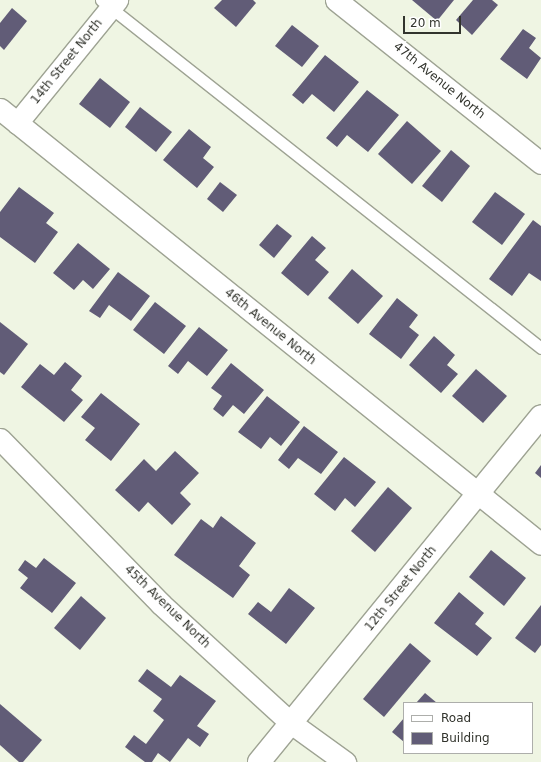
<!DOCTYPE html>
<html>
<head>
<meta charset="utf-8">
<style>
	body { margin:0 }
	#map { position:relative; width:541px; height:762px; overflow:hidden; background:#eff5e3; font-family:"DejaVu Sans",sans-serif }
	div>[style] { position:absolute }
	.building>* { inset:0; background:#615c77 }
	.roads { filter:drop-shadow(1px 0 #9ea393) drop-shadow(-1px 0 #9ea393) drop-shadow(0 1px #9ea393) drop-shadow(0 -1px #9ea393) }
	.lane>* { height:11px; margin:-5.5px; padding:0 5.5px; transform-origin:5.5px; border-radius:5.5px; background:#fff }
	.street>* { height:21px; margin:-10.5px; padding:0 10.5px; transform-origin:10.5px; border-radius:10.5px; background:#fff }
	.secondary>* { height:22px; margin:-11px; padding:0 11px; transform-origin:11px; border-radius:11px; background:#fff }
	span { translate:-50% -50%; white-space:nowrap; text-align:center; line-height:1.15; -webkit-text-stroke:4px #fff; paint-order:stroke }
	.street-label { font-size:12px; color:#32342d }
	.legend { position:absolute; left:403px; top:702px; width:130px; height:52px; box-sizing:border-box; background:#fff; border:1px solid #adaeab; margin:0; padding:5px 7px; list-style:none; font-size:12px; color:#32342d }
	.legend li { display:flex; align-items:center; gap:8px; height:20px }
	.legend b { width:20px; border:1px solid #adaeab }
	.scale { position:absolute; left:403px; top:16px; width:58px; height:18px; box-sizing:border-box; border:2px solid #32342d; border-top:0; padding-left:5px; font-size:12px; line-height:14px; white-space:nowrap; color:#32342d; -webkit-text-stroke:3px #fff; paint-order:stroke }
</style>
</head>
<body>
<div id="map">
	<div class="building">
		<div style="clip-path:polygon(222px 0,253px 0,256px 3px,236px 27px,214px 8px)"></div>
		<div style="clip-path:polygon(412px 0,454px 0,437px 21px)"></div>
		<div style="clip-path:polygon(473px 0,492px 0,498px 5px,472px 35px,456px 20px)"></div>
		<div style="clip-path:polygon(12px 8px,27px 21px,4px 50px,0 46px,0 23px)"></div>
		<div style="clip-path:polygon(292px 25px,319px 46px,302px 67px,275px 46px)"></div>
		<div style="clip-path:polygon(523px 29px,536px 38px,529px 48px,541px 58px,527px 79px,500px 59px)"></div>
		<div style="clip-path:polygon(325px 55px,359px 82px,334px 112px,312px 94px,303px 104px,292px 95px)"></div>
		<div style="clip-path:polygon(100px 78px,130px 102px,110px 128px,79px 104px)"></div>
		<div style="clip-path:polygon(367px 90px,399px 115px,368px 152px,347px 135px,337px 147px,326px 138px)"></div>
		<div style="clip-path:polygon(140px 107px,172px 132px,156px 152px,125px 127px)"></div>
		<div style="clip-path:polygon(407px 121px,441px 151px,412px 184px,378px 154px)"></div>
		<div style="clip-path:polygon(189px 129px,211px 147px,203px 158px,214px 167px,197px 188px,163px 160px)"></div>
		<div style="clip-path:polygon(451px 150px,470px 166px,442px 202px,422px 186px)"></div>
		<div style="clip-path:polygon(220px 182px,237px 195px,223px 212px,207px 199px)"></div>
		<div style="clip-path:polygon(19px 187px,54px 213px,46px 223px,58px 232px,35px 263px,0 237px,0 212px)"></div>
		<div style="clip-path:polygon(495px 192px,525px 214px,502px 245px,472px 222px)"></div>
		<div style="clip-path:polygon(533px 220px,541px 226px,541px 281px,529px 273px,512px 296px,489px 279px)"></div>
		<div style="clip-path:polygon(277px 224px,292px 236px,274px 258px,259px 245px)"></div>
		<div style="clip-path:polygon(312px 236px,326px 248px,315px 260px,329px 272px,308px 296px,281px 273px)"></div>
		<div style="clip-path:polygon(78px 243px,110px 269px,93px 289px,83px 280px,74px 290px,53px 273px)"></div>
		<div style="clip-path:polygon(352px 269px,383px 296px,358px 324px,328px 298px)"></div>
		<div style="clip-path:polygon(118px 272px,150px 296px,131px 321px,109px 305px,100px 318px,89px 311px)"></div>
		<div style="clip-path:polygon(397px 298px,418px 315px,409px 327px,419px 335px,401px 359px,369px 334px)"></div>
		<div style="clip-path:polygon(155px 302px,186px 326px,164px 354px,133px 330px)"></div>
		<div style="clip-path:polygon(0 322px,28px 344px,4px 375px,0 372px)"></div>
		<div style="clip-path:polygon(199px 327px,228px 350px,207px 376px,188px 361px,178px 374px,168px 366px)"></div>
		<div style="clip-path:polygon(434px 336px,455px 355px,447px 365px,458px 374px,441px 393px,409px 365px)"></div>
		<div style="clip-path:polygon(65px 362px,82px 376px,71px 390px,83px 400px,64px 422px,21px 387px,40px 364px,54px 375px)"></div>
		<div style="clip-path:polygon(231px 363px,264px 390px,244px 414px,233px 405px,223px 417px,213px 409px,222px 396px,211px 388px)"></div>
		<div style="clip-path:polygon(476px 369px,507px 396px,483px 423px,452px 396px)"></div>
		<div style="clip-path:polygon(101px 393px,140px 424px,111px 461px,85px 440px,95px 428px,81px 417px)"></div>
		<div style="clip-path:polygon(267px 396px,300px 422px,281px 446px,270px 437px,261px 449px,238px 432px)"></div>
		<div style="clip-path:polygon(304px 426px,338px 452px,321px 474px,298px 458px,289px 469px,278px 460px)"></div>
		<div style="clip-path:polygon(175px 451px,199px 473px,180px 493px,191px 504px,172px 525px,148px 502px,139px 512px,115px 490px,144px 459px,156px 471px)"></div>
		<div style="clip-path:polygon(344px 457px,376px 482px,355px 507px,345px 498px,335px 511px,314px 494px)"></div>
		<div style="clip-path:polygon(541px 465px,541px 478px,535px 473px)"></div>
		<div style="clip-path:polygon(388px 487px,412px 508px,375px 552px,351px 531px)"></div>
		<div style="clip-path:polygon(221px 516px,256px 543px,239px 566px,250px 575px,233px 598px,174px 555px,201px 519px,213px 528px)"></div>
		<div style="clip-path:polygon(491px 550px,526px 578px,504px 606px,469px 577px)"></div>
		<div style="clip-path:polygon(44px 558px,76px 583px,52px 613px,20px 588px,28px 578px,18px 570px,25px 560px,36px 568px)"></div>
		<div style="clip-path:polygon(289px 588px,315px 608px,286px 644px,248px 614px,258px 602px,271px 612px)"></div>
		<div style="clip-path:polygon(459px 592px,484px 613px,475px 624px,492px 638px,477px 656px,434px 623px)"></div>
		<div style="clip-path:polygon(81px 596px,106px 618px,80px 650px,54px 628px)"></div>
		<div style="clip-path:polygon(541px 605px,541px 645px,535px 653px,515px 638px)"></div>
		<div style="clip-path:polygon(410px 643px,431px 661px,384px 717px,363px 699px)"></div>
		<div style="clip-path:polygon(147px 669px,171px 687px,180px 675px,216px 701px,197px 726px,209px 734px,200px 747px,188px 738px,170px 762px,158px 753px,152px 762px,145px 762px,125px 747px,134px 735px,146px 744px,164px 720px,153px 711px,162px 699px,138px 681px)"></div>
		<div style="clip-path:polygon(425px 693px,437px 703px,416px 703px)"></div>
		<div style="clip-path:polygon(0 704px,42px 740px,23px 762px,19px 762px,0 745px)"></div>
		<div style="clip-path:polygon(404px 718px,404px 742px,392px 732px)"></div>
	</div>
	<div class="roads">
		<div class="lane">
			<div style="left:101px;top:0;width:561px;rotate:38.34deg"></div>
		</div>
		<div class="street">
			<div style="left:336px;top:0;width:262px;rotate:38.5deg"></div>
			<div style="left:0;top:109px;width:694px;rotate:38.8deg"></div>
			<div style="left:17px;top:123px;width:159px;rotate:-50.9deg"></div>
			<div style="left:0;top:439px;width:231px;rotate:45.7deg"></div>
			<div style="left:161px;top:604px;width:176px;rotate:42.5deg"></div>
			<div style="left:291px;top:723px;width:67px;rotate:35.8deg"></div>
		</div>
		<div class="secondary">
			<div style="left:259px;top:762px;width:446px;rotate:-50.8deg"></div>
		</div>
	</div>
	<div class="street-label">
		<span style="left:67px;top:62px;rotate:-51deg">14th Street North</span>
		<span style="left:439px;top:81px;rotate:39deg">47th Avenue North</span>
		<span style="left:270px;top:327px;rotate:39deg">46th Avenue North</span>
		<span style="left:401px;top:589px;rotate:-51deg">12th Street North</span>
		<span style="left:167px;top:607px;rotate:44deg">45th Avenue North</span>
	</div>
	<ul class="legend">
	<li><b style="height:5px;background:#fff"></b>Road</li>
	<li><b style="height:11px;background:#615c77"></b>Building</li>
	</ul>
	<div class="scale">20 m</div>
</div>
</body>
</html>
